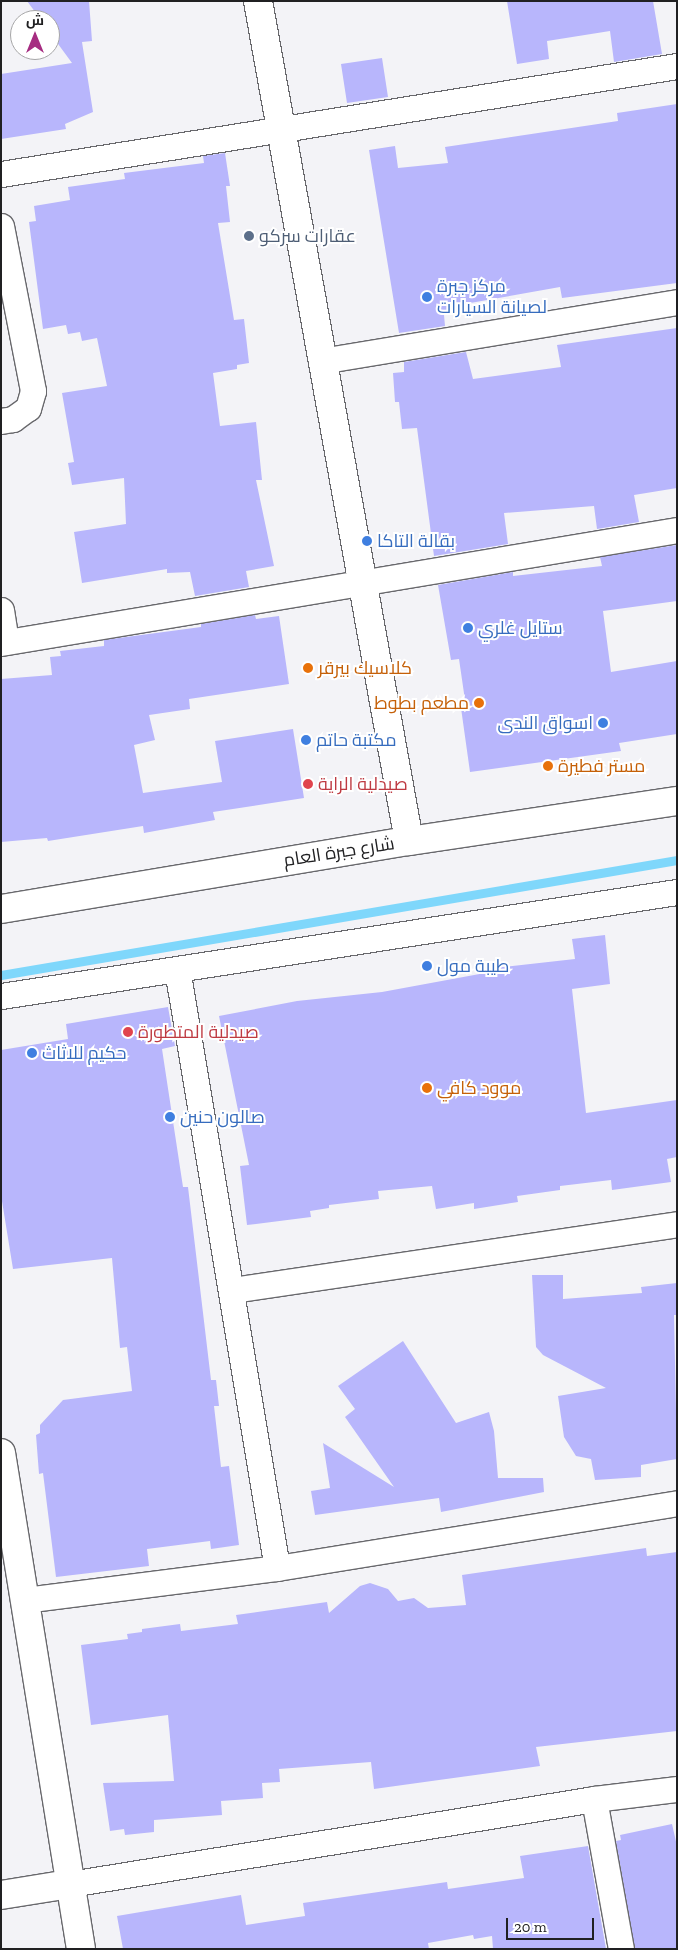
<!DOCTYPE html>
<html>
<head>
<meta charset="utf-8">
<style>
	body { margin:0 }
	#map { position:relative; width:678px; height:1950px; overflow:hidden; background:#f3f3f7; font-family:"Zilla Slab",Cairo,serif }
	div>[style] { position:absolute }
	.stream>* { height:9px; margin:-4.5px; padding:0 4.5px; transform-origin:4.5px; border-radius:4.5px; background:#7fd7fb }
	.building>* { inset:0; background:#b8b6fc }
	.roads { filter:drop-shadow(1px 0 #68686c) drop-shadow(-1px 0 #68686c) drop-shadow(0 1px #68686c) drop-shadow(0 -1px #68686c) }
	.street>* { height:25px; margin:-12.5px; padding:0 12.5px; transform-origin:12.5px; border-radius:12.5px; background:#fff }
	.secondary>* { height:28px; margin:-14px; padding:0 14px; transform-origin:14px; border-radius:14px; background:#fff }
	.dots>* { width:14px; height:14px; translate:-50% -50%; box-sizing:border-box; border:2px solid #fff; border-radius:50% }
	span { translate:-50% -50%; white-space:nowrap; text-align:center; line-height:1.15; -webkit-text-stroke:4px #fff; paint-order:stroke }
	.service-label { font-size:18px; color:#4e5e75 }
	.left { translate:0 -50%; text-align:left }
	.shop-label { font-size:18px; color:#366cbe }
	.right { translate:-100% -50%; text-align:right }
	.food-label { font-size:18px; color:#c56008 }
	.health-label { font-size:18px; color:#be3a42 }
	.street-label { font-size:18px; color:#202022 }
	.frame { position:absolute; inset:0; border:2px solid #202022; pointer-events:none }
	.north { position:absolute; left:10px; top:10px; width:50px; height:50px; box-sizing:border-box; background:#fff; border:1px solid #a6a6a7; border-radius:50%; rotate:0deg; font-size:14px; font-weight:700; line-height:20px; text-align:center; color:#202022 }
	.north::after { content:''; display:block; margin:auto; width:18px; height:22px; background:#a62c81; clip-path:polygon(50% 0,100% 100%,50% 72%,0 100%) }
	.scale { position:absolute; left:506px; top:1918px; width:88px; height:22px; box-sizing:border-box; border:2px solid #202022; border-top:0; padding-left:6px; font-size:15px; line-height:18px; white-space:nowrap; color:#202022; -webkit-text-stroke:4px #fff; paint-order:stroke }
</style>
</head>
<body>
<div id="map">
	<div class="stream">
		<div style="left:1px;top:975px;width:686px;rotate:-9.65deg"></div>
	</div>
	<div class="building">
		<div style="clip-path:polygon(27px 1px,89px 1px,92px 41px,82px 42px,93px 112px,65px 124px,66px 129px,1px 139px,1px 74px,72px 63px,50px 33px,50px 20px,41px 20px)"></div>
		<div style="clip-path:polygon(507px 1px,653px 1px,662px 54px,614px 62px,610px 31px,547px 41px,549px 59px,517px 64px)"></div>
		<div style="clip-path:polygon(382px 58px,388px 97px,347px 103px,341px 64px)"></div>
		<div style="clip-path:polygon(677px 104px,677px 283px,562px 298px,560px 287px,459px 305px,460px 313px,444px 315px,445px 326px,399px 333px,369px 150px,395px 146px,398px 168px,448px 163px,445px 147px,618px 121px,617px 113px)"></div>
		<div style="clip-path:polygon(225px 153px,230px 186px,226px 186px,230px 222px,218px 223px,234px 320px,244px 319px,249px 363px,237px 365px,237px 369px,213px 373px,220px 426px,256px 422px,262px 480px,256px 480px,274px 566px,246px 571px,249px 587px,195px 596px,190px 572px,167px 573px,167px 569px,82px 583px,74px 532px,126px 524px,124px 478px,72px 485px,68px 463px,74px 462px,62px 393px,107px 386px,97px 338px,82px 341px,80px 332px,68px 334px,66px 325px,43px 329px,29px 222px,36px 221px,34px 206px,70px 200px,68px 187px,125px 179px,124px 173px,204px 163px,203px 156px)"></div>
		<div style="clip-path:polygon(677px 328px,677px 488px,634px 495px,639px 522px,597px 529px,594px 506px,504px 513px,508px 544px,434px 556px,417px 428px,402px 429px,399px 402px,395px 402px,393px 373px,404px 372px,404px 362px,466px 352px,473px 379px,561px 367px,557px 345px)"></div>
		<div style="clip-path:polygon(677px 545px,677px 601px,603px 611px,611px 672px,677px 661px,677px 734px,619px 743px,621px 751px,470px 772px,461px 708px,466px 707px,459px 659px,451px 660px,438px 585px,513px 572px,513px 576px,602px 566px,600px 557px)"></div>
		<div style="clip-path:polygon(255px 615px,256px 619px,279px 616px,289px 684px,189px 699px,190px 709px,149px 715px,155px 740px,134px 745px,143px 793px,222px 782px,215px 741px,293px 729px,304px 798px,213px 812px,215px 820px,144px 833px,143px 826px,48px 841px,47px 838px,1px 842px,1px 679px,52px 675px,50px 657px,61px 656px,60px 651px,104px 646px,104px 640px,201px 627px,201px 624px)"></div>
		<div style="clip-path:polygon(605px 935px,610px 984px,572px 989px,586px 1113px,677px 1100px,677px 1157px,667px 1159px,671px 1182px,612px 1190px,611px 1180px,560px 1186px,560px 1190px,517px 1196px,518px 1202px,474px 1209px,474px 1203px,436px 1209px,432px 1186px,378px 1191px,379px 1199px,329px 1205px,329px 1208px,310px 1211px,311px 1217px,247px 1225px,240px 1166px,249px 1165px,219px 1016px,297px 1001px,382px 992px,485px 973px,485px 969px,575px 959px,572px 939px)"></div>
		<div style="clip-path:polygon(168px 1007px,175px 1046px,162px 1049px,183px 1187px,188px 1187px,211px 1380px,216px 1380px,219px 1406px,214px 1406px,221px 1467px,229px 1466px,239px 1545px,211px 1549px,210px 1541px,147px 1549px,149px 1566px,56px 1577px,43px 1473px,39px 1474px,36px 1435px,40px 1433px,40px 1425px,63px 1400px,132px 1391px,127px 1347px,120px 1348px,112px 1258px,13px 1269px,1px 1195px,1px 1050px,68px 1039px,66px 1024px)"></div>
		<div style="clip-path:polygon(532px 1275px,563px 1275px,563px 1299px,642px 1293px,641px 1287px,677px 1283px,677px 1315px,674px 1315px,677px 1459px,641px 1465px,641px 1477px,595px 1480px,591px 1459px,576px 1456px,564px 1437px,558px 1396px,606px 1388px,543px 1355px,536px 1347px)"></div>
		<div style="clip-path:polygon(403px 1341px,456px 1423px,489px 1412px,494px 1431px,498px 1478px,543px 1478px,544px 1492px,441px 1512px,439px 1498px,315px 1515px,311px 1491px,330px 1488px,323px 1443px,394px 1487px,345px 1417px,355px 1409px,338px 1386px)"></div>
		<div style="clip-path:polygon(646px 1548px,647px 1556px,677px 1552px,677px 1731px,536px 1747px,540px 1766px,374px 1789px,371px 1762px,279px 1769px,280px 1782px,262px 1783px,263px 1798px,221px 1801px,222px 1815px,154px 1820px,154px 1832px,125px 1835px,124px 1829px,110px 1831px,103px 1783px,174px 1781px,168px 1715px,91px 1725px,81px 1645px,128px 1639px,127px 1634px,142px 1632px,142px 1629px,180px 1624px,181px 1631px,238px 1624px,236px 1615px,327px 1602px,329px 1613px,360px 1586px,370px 1583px,388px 1589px,398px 1601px,414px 1598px,428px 1608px,466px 1605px,462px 1575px)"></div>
		<div style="clip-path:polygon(672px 1824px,677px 1846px,677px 1949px,635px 1949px,616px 1841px,621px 1840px,620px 1835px)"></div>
		<div style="clip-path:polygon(588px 1846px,606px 1949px,493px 1949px,492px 1936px,474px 1939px,473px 1935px,428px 1943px,429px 1949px,123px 1949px,117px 1916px,241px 1895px,246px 1925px,305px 1916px,303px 1903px,447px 1882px,448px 1889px,524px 1878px,520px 1856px)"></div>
	</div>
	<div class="roads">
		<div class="street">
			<div style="left:1px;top:174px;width:685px;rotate:-9.08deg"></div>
			<div style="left:1px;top:226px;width:168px;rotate:79deg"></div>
			<div style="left:33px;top:391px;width:18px;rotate:106deg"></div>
			<div style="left:28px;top:408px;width:19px;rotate:144deg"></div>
			<div style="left:13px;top:419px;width:12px;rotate:171deg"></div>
			<div style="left:321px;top:361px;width:361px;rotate:-9.4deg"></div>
			<div style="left:1px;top:610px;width:32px;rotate:81deg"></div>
			<div style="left:1px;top:643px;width:685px;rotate:-9.49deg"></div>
			<div style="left:177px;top:969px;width:607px;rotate:80.52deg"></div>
			<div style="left:1px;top:996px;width:684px;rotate:-8.75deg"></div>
			<div style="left:232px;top:1290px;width:450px;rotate:-8.4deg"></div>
			<div style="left:24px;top:1600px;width:255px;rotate:-7.2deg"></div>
			<div style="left:277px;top:1568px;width:405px;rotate:-9.2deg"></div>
			<div style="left:594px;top:1799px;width:152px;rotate:79.8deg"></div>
			<div style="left:70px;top:1884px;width:531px;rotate:-9.21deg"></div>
			<div style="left:594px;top:1799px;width:84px;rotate:-6.9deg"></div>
		</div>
		<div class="secondary">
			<div style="left:258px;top:1px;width:853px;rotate:79.81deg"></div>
			<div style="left:1px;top:909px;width:414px;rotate:-9.5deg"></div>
			<div style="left:409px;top:841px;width:271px;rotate:-8.5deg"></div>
			<div style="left:1px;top:1453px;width:502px;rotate:80.84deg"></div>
			<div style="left:1px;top:1895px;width:70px;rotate:-9.1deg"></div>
		</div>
	</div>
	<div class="dots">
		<div style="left:249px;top:236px;background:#5c6f8a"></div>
		<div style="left:427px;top:297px;background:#3f7fe0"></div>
		<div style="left:367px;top:541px;background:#3f7fe0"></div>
		<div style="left:468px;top:628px;background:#3f7fe0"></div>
		<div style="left:308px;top:668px;background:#e8710a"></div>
		<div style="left:479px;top:703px;background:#e8710a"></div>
		<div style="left:603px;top:723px;background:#3f7fe0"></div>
		<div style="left:306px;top:740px;background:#3f7fe0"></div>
		<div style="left:548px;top:766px;background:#e8710a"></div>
		<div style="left:308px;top:784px;background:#e0444e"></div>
		<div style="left:427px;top:966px;background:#3f7fe0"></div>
		<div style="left:128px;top:1032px;background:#e0444e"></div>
		<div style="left:32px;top:1053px;background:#3f7fe0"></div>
		<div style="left:427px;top:1088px;background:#e8710a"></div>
		<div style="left:170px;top:1117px;background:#3f7fe0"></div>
	</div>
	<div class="service-label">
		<span class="left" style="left:259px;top:236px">عقارات سركو</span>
	</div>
	<div class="shop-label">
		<span class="left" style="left:437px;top:297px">مركز جبرة<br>لصيانة السيارات</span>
		<span class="left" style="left:377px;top:541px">بقالة التاكا</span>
		<span class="left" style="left:478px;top:628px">ستايل غلري</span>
		<span class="right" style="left:593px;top:723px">اسواق الندى</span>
		<span class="left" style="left:316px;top:740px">مكتبة حاتم</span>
		<span class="left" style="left:437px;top:966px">طيبة مول</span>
		<span class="left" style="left:42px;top:1053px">حكيم للاثاث</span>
		<span class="left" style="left:180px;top:1117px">صالون حنين</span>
	</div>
	<div class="food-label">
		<span class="left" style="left:318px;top:668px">كلاسيك بيرقر</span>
		<span class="right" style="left:469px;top:703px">مطعم بطوط</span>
		<span class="left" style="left:558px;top:766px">مستر فطيرة</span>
		<span class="left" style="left:437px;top:1088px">موود كافي</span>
	</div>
	<div class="health-label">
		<span class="left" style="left:318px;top:784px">صيدلية الراية</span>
		<span class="left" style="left:138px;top:1032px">صيدلية المتطورة</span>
	</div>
	<div class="street-label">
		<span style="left:339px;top:852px;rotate:-9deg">شارع جبرة العام</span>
	</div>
	<div class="frame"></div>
	<div class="north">ش</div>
	<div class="scale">20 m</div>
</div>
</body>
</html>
